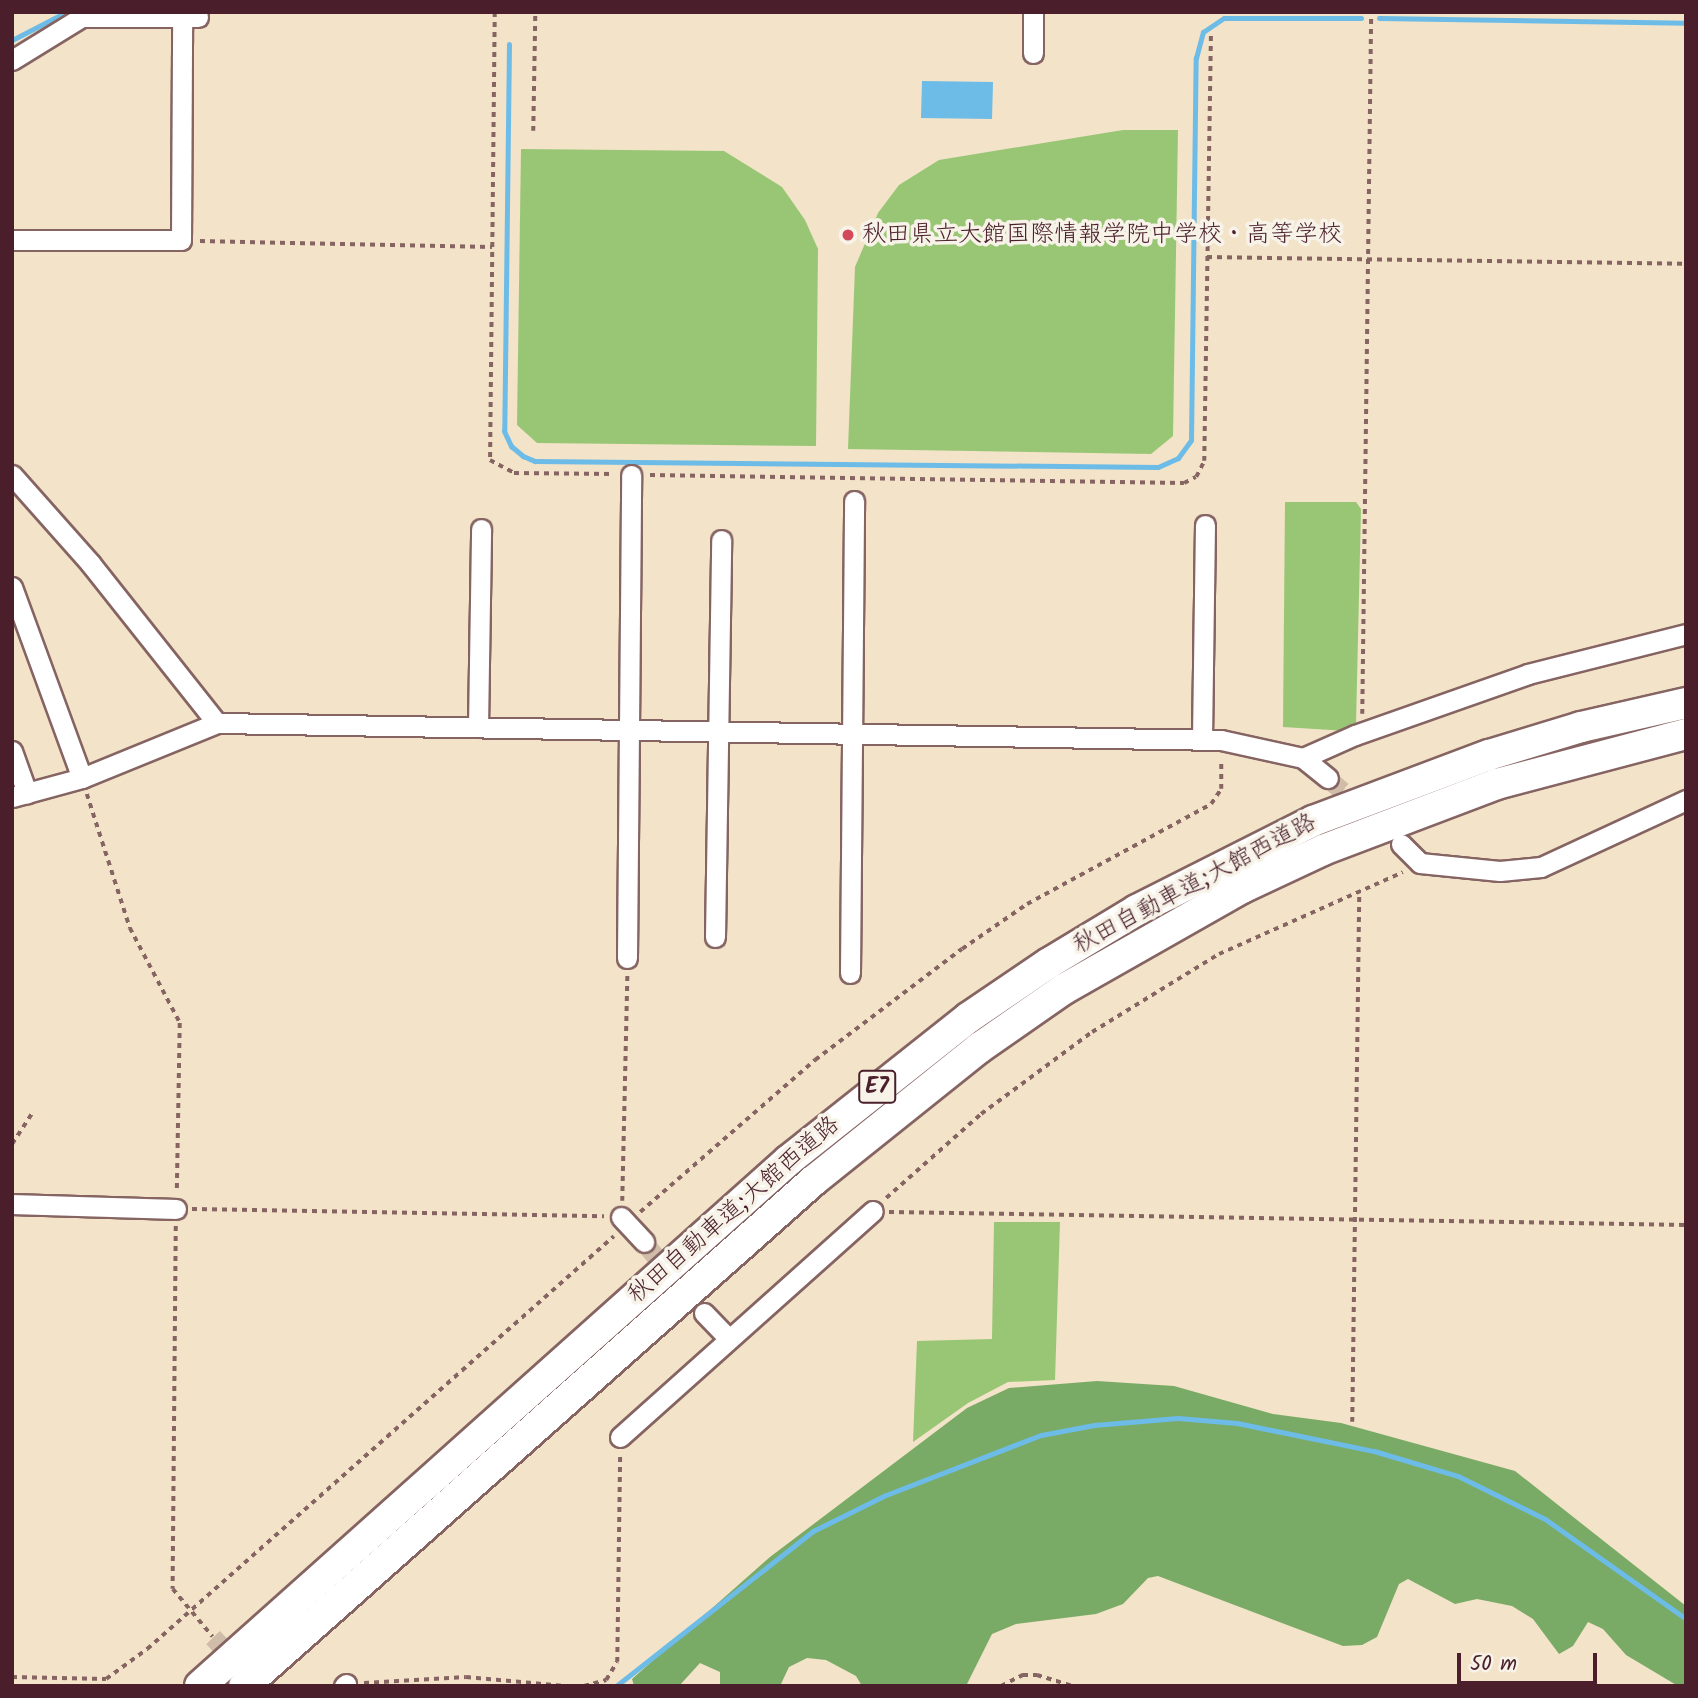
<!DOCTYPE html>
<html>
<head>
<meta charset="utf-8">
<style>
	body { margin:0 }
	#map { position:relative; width:1698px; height:1698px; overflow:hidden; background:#f2e3c9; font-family:Kalam,"Klee One",sans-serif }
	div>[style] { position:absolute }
	.green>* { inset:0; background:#99c674 }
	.forest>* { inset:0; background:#7aab66 }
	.water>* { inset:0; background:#6dbbe7 }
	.stream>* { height:5px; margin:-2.5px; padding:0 2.5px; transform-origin:2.5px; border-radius:2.5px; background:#6dbbe7 }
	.minor-tunnel>* { height:19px; margin-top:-9.5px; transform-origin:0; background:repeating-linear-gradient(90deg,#d0bca9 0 19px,transparent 0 29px) }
	.path>* { height:3.5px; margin-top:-1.75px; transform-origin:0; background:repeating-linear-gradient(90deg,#856462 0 5px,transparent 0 10px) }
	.roads { filter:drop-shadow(2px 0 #856462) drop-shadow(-2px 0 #856462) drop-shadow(0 2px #856462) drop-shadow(0 -2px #856462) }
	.minor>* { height:19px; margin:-9.5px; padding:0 9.5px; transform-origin:9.5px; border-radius:9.5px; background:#fff }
	.highway>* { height:30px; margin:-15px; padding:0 15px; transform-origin:15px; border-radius:15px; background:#fff }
	.dots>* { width:19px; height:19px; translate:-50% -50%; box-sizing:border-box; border:4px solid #f7f3e8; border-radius:50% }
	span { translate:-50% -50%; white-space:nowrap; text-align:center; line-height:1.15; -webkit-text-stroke:7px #f7f3e8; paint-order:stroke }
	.shield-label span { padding:2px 5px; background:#f7f3e8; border:2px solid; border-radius:5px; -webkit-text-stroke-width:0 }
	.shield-label { font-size:23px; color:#4a1f2b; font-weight:700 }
	.poi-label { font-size:24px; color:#4a1f2b }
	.left { translate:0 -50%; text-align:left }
	.street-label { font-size:24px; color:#4a1f2b }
	.frame { position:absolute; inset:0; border:14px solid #4a1f2b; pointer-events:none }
	.scale { position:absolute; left:1457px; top:1653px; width:140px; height:32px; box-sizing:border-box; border:4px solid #4a1f2b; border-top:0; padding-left:9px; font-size:21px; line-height:24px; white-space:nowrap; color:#4a1f2b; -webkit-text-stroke:5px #f7f3e8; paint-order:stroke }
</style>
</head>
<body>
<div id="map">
	<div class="green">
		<div style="clip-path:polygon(1123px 130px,1178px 130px,1173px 436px,1151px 454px,848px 449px,855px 267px,878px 213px,899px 185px,939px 160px)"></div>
		<div style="clip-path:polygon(521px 149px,724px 151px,782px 187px,805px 220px,818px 249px,816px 446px,537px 443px,517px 425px)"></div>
		<div style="clip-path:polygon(1285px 502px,1356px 502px,1361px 509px,1356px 724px,1347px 731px,1283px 727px)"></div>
		<div style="clip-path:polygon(994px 1222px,1060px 1222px,1055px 1380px,1008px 1382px,968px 1403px,913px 1442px,917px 1341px,992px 1339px)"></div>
	</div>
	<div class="forest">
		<div style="clip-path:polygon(1097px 1381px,1174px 1386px,1273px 1414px,1341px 1423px,1515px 1471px,1686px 1606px,1686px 1686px,1678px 1686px,1626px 1655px,1603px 1629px,1588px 1622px,1573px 1646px,1559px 1654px,1533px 1619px,1512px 1606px,1477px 1599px,1455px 1604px,1408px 1579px,1399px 1584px,1377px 1637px,1362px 1645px,1343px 1646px,1158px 1576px,1148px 1578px,1123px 1604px,1096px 1614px,1016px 1624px,992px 1634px,966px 1686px,862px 1686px,856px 1676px,826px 1660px,807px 1658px,789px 1667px,780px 1686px,720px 1686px,720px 1672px,700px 1663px,679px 1686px,634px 1686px,632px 1679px,770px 1557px,967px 1408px,1009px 1388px)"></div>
	</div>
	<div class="water">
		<div style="clip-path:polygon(922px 81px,993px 82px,992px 119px,921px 118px)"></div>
	</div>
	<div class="stream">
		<div style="left:1379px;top:18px;width:307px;rotate:0.9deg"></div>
		<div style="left:12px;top:40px;width:61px;rotate:-27.4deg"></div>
		<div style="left:509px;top:44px;width:387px;rotate:90.7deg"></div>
		<div style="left:504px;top:431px;width:17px;rotate:65deg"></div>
		<div style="left:511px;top:446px;width:16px;rotate:40deg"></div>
		<div style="left:523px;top:456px;width:13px;rotate:23deg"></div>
		<div style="left:535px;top:461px;width:623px;rotate:0.55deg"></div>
		<div style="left:1158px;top:467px;width:22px;rotate:-24deg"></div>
		<div style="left:1178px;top:458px;width:22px;rotate:-54deg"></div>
		<div style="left:1191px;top:440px;width:382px;rotate:-89.3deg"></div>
		<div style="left:1196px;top:58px;width:27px;rotate:-75deg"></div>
		<div style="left:1203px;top:32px;width:25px;rotate:-34deg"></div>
		<div style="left:1224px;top:18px;width:137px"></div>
		<div style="left:616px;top:1686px;width:251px;rotate:-38.2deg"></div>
		<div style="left:813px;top:1531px;width:81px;rotate:-26.3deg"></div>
		<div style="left:886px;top:1495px;width:166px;rotate:-21.2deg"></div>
		<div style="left:1041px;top:1435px;width:54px;rotate:-10.7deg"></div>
		<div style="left:1094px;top:1425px;width:84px;rotate:-4.8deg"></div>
		<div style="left:1178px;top:1418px;width:59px;rotate:4.8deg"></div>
		<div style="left:1237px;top:1423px;width:140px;rotate:11.6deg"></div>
		<div style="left:1374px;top:1451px;width:88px;rotate:16.6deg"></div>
		<div style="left:1458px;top:1476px;width:97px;rotate:26.3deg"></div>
		<div style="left:1545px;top:1519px;width:173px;rotate:35.3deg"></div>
	</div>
	<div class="minor-tunnel">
		<div style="left:1328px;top:778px;width:48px;rotate:41.6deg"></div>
		<div style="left:644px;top:1242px;width:44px;rotate:50.5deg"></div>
		<div style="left:213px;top:1637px;width:37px;rotate:47deg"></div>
	</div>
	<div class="path">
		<div style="left:495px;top:12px;width:448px;rotate:90.6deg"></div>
		<div style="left:490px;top:460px;width:27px;rotate:28deg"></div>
		<div style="left:514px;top:473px;width:100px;rotate:0.6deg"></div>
		<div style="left:533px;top:131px;width:119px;rotate:-89deg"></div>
		<div style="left:200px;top:241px;width:292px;rotate:1.2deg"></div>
		<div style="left:1207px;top:257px;width:479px;rotate:0.8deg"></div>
		<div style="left:650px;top:475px;width:534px;rotate:0.86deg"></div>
		<div style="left:1184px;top:483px;width:13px;rotate:-27deg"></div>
		<div style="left:1196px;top:477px;width:18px;rotate:-63deg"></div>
		<div style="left:1204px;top:461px;width:426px;rotate:-89.1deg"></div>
		<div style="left:1362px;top:714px;width:702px;rotate:-89.27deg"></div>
		<div style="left:87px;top:794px;width:141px;rotate:72.2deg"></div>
		<div style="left:130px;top:928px;width:107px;rotate:62.2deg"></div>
		<div style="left:180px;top:1023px;width:167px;rotate:91deg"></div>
		<div style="left:12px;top:1144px;width:37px;rotate:-57deg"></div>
		<div style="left:886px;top:1198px;width:127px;rotate:-41.5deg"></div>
		<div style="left:981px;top:1114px;width:138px;rotate:-36.5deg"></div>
		<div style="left:1092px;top:1032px;width:149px;rotate:-31.6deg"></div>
		<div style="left:1219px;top:954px;width:201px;rotate:-24deg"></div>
		<div style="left:622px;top:1201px;width:227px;rotate:-88.7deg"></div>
		<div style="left:192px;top:1209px;width:412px;rotate:1deg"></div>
		<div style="left:640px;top:1212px;width:232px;rotate:-41deg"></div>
		<div style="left:815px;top:1060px;width:184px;rotate:-37.1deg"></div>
		<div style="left:962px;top:949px;width:79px;rotate:-34.7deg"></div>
		<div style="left:1027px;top:904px;width:209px;rotate:-28.5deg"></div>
		<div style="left:1211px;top:804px;width:18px;rotate:-56deg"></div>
		<div style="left:1221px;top:789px;width:29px;rotate:-90deg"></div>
		<div style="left:889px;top:1212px;width:797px;rotate:0.93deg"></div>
		<div style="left:176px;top:1226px;width:363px;rotate:90.5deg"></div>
		<div style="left:173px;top:1589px;width:62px;rotate:50.2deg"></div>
		<div style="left:1352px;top:1422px;width:530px;rotate:-89.24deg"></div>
		<div style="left:12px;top:1677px;width:94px;rotate:1.2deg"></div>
		<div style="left:106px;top:1679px;width:51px;rotate:-36.2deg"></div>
		<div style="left:147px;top:1649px;width:623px;rotate:-41.49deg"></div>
		<div style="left:364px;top:1683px;width:102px;rotate:-3.4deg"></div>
		<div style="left:466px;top:1677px;width:99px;rotate:5.2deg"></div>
		<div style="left:584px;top:1686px;width:23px;rotate:-15deg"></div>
		<div style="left:606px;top:1680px;width:21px;rotate:-59deg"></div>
		<div style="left:617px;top:1662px;width:209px;rotate:-89.2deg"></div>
		<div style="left:1001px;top:1686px;width:25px;rotate:-27deg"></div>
		<div style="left:1023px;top:1675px;width:14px"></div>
		<div style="left:1037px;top:1675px;width:37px;rotate:17deg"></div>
	</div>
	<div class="roads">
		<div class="minor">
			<div style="left:1033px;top:53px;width:41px;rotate:-90deg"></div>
			<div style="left:12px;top:60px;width:82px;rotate:-31.6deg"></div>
			<div style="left:82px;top:17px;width:116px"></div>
			<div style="left:12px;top:240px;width:169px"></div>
			<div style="left:181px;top:240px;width:223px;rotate:-89.7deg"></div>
			<div style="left:12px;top:475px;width:118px;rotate:48.4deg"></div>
			<div style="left:90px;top:563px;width:204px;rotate:51.6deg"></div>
			<div style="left:12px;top:587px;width:203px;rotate:69.9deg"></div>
			<div style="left:478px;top:727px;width:198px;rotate:-89.1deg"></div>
			<div style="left:1202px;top:739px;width:214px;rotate:-89.2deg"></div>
			<div style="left:12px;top:751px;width:45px;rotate:70.3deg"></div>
			<div style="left:1303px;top:758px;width:57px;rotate:-23.9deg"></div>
			<div style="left:1355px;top:735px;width:183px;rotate:-19.4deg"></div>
			<div style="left:1528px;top:674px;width:163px;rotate:-14.2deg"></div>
			<div style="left:12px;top:797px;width:73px;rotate:-15.2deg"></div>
			<div style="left:82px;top:778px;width:146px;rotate:-22.2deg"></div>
			<div style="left:217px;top:723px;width:1004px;rotate:0.97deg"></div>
			<div style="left:1221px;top:740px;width:84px;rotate:12.4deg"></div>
			<div style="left:1303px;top:758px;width:32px;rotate:39deg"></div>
			<div style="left:1401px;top:844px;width:27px;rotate:45deg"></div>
			<div style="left:1420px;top:863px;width:80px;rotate:5.7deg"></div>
			<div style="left:1500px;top:871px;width:41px;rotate:-5.6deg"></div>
			<div style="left:1541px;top:867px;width:160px;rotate:-24.8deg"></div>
			<div style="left:715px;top:937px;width:397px;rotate:-89.1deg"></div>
			<div style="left:627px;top:958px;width:483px;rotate:-89.5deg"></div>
			<div style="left:850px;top:973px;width:472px;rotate:-89.5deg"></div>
			<div style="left:12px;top:1204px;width:164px;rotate:1.7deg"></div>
			<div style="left:621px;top:1217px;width:34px;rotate:47deg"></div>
			<div style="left:704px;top:1313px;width:33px;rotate:46deg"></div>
			<div style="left:620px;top:1437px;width:339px;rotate:-41.8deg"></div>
			<div style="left:344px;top:1686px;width:3px;rotate:-45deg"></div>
		</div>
		<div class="highway">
			<div style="left:200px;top:1686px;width:790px;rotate:-41.77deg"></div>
			<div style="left:789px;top:1160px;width:228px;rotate:-38.4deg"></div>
			<div style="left:968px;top:1018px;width:98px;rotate:-34.2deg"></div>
			<div style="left:1049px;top:963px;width:103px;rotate:-31.1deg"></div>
			<div style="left:1137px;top:910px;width:197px;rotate:-26.8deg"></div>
			<div style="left:1313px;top:821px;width:188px;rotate:-20.6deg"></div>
			<div style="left:1489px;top:755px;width:96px;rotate:-16.9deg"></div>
			<div style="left:1581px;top:727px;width:108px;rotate:-12.9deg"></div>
			<div style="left:244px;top:1686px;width:761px;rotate:-41.59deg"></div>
			<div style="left:813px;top:1181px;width:213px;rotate:-38.7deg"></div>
			<div style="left:979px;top:1048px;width:103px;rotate:-34.8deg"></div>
			<div style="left:1064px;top:989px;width:205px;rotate:-29.6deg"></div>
			<div style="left:1242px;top:888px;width:89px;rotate:-25.1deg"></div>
			<div style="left:1323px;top:850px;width:186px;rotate:-20.8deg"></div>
			<div style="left:1497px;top:784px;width:196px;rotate:-14.8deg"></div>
		</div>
	</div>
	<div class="dots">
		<div style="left:848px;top:235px;background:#d1495b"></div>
	</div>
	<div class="shield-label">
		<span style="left:877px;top:1087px">E7</span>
	</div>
	<div class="poi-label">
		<span class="left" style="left:862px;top:235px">秋田県立大館国際情報学院中学校・高等学校</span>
	</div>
	<div class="street-label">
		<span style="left:1195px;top:884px;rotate:-28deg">秋田自動車道;大館西道路</span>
		<span style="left:734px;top:1210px;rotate:-41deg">秋田自動車道;大館西道路</span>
	</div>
	<div class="frame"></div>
	<div class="scale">50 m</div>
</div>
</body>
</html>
